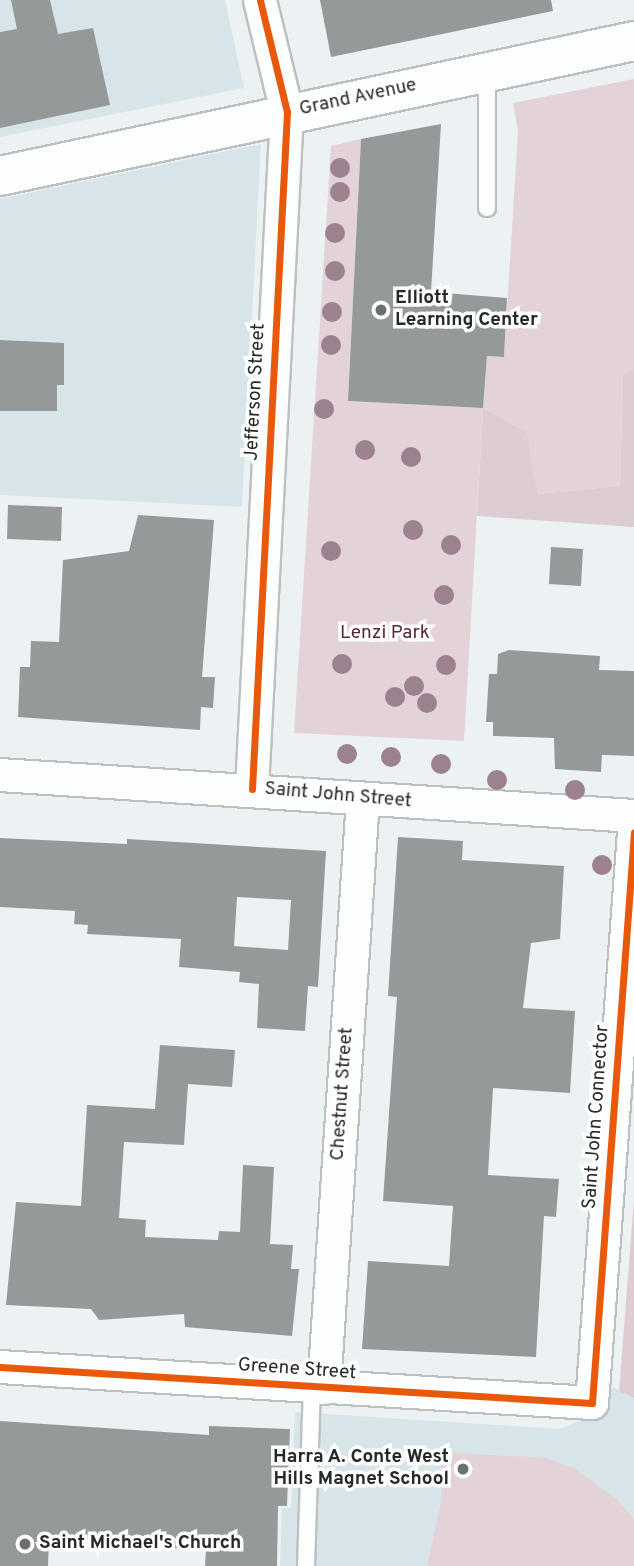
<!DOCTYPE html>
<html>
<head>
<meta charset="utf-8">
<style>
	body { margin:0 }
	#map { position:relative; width:634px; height:1566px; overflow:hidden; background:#ecf2f3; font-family:Overpass,sans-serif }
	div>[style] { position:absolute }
	.built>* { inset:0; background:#d8e5e8 }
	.green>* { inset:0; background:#e4d2d9 }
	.forest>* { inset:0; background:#deccd3 }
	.building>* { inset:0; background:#95999a }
	.roads { filter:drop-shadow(2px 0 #bcc0c1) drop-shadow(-2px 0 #bcc0c1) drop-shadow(0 2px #bcc0c1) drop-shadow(0 -2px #bcc0c1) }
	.service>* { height:16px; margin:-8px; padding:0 8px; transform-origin:8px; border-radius:8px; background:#fcfdfd }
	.minor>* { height:32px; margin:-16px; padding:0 16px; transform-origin:16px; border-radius:16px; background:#fcfdfd }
	.secondary>* { height:38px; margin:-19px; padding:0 19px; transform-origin:19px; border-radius:19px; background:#fcfdfd }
	.cycleway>* { height:7px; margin:-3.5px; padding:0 3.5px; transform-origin:3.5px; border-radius:3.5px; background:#e8590c }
	.trees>* { width:20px; height:20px; margin:-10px; border-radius:50%; background:#9b828e }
	.dots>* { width:19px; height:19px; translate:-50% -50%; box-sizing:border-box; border:4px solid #fefefe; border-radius:50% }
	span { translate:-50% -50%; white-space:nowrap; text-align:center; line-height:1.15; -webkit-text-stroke:7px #fefefe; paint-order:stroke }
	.street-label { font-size:19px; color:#252929 }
	.poi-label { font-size:19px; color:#252929; font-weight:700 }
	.left { translate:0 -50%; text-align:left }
	.right { translate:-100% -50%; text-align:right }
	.park-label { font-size:19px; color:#58263b }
</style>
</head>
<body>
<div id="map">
	<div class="built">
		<div style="clip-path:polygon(0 0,225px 0,244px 88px,0 137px)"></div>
		<div style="clip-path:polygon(261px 144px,242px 507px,0 495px,0 199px)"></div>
		<div style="clip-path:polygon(613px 1387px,634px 1398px,634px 1566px,280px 1566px,282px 1508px,291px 1508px,295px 1412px,559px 1429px,593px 1416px)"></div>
	</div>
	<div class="green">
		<div style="clip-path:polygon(634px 79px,634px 368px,623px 375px,620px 486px,538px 494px,527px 432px,483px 408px,464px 741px,294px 733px,331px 146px,361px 139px,348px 401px,483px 408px,487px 356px,504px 357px,518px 132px,513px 103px)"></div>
		<div style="clip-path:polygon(442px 1452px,546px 1458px,574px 1468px,618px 1500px,634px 1519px,634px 1566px,427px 1566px,441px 1503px)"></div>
	</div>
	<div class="forest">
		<div style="clip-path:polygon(634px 368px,634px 527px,477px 516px,483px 408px,527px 432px,538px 494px,620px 486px,623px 374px)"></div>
		<div style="clip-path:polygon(634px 1199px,634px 1398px,619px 1391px)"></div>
	</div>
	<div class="building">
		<div style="clip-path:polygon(11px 0,50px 0,58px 34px,93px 28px,110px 105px,0 128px,0 32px,17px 29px)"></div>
		<div style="clip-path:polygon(320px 0,551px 0,553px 11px,331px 57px)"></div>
		<div style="clip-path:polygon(441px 124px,431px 292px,507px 298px,504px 357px,487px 356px,483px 408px,348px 401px,361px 139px)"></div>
		<div style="clip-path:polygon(0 340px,64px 343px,64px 385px,57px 385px,57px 411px,0 411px)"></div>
		<div style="clip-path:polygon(8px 505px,62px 507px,61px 541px,7px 539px)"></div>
		<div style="clip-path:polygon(138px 515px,214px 520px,202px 677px,215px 677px,213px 708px,201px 707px,200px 730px,18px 717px,20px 667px,30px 667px,31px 641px,59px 642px,63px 560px,129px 551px)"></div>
		<div style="clip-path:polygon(551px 547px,583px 549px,581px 586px,549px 584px)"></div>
		<div style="clip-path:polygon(509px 650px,600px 656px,599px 670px,634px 671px,634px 756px,602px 755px,601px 772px,555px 769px,554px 738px,493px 736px,493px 722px,486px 722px,489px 674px,497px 674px,498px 654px)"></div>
		<div style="clip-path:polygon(398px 837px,463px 841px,462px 860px,564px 866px,560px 939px,531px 943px,523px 1008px,575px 1011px,570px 1093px,493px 1088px,488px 1175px,559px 1179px,556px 1217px,544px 1216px,536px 1357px,362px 1349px,368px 1261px,449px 1266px,453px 1206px,383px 1201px,397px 997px,388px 996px)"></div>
		<div style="clip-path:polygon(evenodd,0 838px,127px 844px,127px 839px,326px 851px,318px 987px,308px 986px,305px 1031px,257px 1028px,259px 984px,239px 982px,240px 972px,179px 967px,181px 939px,87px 934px,88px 925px,74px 924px,75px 911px,0 907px,0 838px,237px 897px,291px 900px,288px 950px,234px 946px,237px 897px)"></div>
		<div style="clip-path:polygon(160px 1045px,235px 1050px,232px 1087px,188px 1084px,184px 1145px,124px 1142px,119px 1218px,146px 1220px,145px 1237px,218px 1240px,219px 1231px,240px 1232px,243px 1165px,274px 1167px,270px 1244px,293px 1245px,291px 1269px,299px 1269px,292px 1336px,185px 1327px,184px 1314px,99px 1320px,91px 1309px,6px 1305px,16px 1202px,81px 1206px,87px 1105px,155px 1109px)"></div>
		<div style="clip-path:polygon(0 1421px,209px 1435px,209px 1426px,290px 1429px,287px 1506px,278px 1506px,277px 1566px,205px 1566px,206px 1550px,49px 1540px,48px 1566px,0 1566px)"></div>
	</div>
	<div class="roads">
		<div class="service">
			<div style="left:487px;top:71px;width:137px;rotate:90deg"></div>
			<div style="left:306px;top:1566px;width:179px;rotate:-88.1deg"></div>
		</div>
		<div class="minor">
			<div style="left:0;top:775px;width:635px;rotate:3.7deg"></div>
			<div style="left:252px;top:789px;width:678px;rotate:-87.04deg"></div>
			<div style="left:287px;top:112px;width:115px;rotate:-103.6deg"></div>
			<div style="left:0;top:1367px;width:593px;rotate:3.48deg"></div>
			<div style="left:592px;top:1403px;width:572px;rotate:-85.79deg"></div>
			<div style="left:324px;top:1388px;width:589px;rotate:-86.21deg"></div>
		</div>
		<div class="secondary">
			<div style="left:0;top:176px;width:648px;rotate:-12.02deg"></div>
		</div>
	</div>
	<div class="cycleway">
		<div style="left:252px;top:789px;width:678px;rotate:-87.04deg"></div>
		<div style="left:287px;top:112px;width:115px;rotate:-103.6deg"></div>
		<div style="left:0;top:1367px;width:593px;rotate:3.48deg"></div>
		<div style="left:592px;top:1403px;width:572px;rotate:-85.79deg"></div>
	</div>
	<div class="trees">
		<div style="left:340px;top:168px"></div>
		<div style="left:340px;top:192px"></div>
		<div style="left:335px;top:233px"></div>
		<div style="left:335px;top:271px"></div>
		<div style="left:332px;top:312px"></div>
		<div style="left:331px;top:345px"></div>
		<div style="left:324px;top:409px"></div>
		<div style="left:365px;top:450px"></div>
		<div style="left:411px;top:457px"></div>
		<div style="left:413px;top:530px"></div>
		<div style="left:451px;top:545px"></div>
		<div style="left:331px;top:551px"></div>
		<div style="left:444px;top:595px"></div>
		<div style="left:342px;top:664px"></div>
		<div style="left:446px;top:665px"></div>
		<div style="left:414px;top:686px"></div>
		<div style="left:395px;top:697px"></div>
		<div style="left:427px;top:703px"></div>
		<div style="left:347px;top:754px"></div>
		<div style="left:391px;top:757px"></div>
		<div style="left:441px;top:764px"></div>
		<div style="left:497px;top:780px"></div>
		<div style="left:575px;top:790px"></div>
		<div style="left:602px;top:865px"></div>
	</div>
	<div class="dots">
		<div style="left:381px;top:310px;background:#6b6f70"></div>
		<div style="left:463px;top:1469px;background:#6b6f70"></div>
		<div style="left:25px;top:1544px;background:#6b6f70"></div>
	</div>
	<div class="street-label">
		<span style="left:358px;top:98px;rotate:-12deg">Grand Avenue</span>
		<span style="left:256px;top:392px;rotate:-87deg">Jefferson Street</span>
		<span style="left:338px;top:796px;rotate:5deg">Saint John Street</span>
		<span style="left:343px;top:1094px;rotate:-86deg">Chestnut Street</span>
		<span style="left:597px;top:1117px;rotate:-86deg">Saint John Connector</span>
		<span style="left:297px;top:1370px;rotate:4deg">Greene Street</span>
	</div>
	<div class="poi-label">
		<span class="left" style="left:395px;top:310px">Elliott<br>Learning Center</span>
		<span class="right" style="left:449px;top:1469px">Harra A. Conte West<br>Hills Magnet School</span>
		<span class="left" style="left:39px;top:1544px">Saint Michael's Church</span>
	</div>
	<div class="park-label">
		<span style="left:385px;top:634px">Lenzi Park</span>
	</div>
</div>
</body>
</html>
